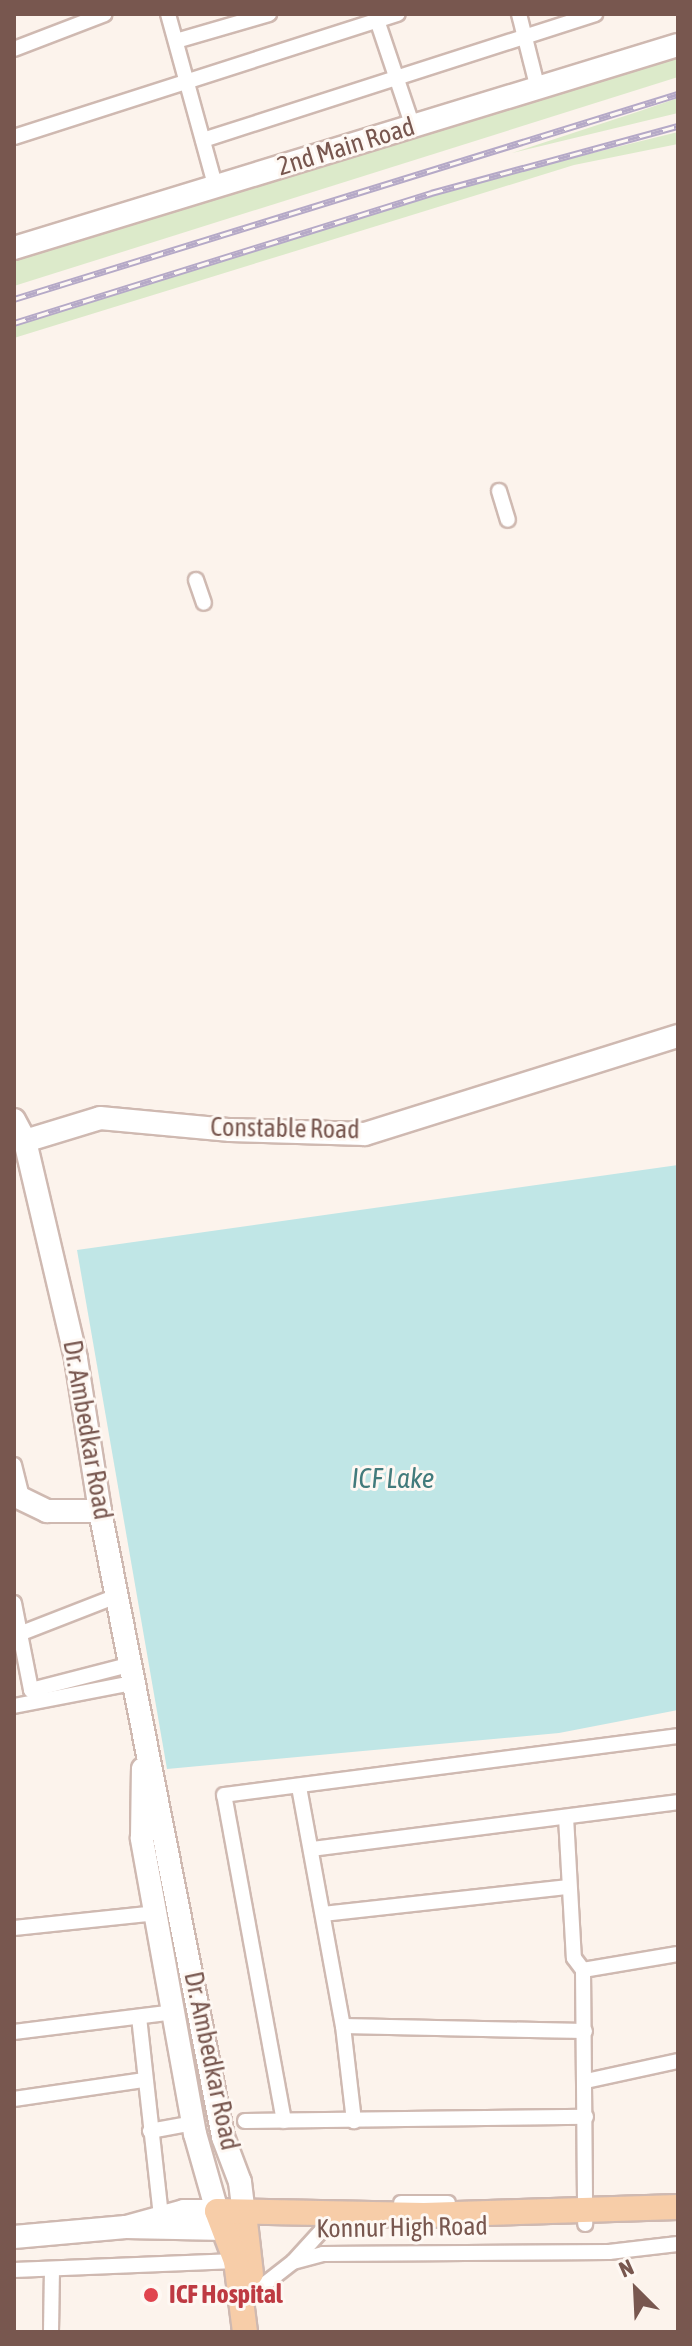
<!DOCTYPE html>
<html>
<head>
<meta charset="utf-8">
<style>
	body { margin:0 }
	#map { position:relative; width:692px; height:2346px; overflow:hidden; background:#fcf3ec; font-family:"Asap Condensed",sans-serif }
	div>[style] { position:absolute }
	.green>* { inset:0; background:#dceaca }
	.water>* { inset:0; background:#c0e6e6 }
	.roads { filter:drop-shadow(2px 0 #cfb9b1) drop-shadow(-2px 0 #cfb9b1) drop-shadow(0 2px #cfb9b1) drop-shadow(0 -2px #cfb9b1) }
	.street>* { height:14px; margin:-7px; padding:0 7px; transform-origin:7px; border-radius:7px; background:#fff }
	.secondary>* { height:22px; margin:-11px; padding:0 11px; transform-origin:11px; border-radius:11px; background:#fff }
	.primary>* { height:24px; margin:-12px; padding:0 12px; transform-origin:12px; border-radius:12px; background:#f7cda8 }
	.rail>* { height:7px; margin-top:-3.5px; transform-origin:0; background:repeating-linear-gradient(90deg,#fef8f3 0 12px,#b5a9c7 0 24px); box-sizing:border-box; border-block:2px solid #b5a9c7 }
	.dots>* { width:22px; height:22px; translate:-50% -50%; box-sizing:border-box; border:4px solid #fef8f3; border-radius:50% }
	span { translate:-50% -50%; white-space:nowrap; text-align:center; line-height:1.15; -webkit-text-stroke:6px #fef8f3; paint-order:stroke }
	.street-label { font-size:26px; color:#78574f }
	.health-label { font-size:26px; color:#be3a42; font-weight:700 }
	.left { translate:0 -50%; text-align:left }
	.water-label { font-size:28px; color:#427b7c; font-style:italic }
	.frame { position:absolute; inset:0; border:16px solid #78574f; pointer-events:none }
	.north { position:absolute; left:596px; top:2250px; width:80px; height:80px; -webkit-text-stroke:6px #fef8f3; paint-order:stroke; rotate:336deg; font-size:22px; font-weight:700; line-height:32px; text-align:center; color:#78574f }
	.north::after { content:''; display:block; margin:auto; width:28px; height:36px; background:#78574f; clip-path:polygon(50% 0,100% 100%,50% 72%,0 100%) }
</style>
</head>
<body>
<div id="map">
	<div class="green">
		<div style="clip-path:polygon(678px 52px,678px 77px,14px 286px,14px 255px)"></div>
		<div style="clip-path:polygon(678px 98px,678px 113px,512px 153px,640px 111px)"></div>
		<div style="clip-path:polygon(678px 132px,678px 144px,574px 165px,14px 338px,14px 326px,491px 178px)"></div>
	</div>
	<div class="water">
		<div style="clip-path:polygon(678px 1165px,678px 1710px,559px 1733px,167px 1769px,77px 1250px)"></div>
	</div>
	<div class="roads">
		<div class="street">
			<div style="left:168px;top:14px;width:180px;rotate:74.6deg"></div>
			<div style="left:519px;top:14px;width:77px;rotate:75.8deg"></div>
			<div style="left:377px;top:20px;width:113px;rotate:71.4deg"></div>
			<div style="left:176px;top:41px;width:97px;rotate:-16.2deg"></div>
			<div style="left:14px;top:49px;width:97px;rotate:-21deg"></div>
			<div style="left:14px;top:137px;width:403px;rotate:-17.8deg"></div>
			<div style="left:203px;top:140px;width:412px;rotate:-17.8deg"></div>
			<div style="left:499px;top:491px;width:30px;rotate:73deg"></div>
			<div style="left:196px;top:580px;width:24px;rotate:71deg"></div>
			<div style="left:14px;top:1465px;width:34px;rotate:76deg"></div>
			<div style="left:14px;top:1603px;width:89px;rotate:78.9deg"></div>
			<div style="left:31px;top:1690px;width:104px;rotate:-14.4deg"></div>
			<div style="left:14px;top:1636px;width:113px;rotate:-21.3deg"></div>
			<div style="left:14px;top:1706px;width:125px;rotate:-11deg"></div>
			<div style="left:299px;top:1787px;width:243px;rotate:79.6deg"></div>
			<div style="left:343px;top:2026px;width:96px;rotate:83.4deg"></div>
			<div style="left:566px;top:1817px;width:141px;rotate:86.8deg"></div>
			<div style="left:574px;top:1958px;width:15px;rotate:53deg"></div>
			<div style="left:583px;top:1970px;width:254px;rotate:89.5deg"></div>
			<div style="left:312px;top:1849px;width:369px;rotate:-7.3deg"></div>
			<div style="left:323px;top:1914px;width:247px;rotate:-6.3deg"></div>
			<div style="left:14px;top:1928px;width:144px;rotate:-6deg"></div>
			<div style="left:583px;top:1970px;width:96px;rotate:-9.6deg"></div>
			<div style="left:139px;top:2017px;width:200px;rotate:83.7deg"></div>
			<div style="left:343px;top:2026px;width:242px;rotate:1.2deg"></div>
			<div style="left:14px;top:2032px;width:162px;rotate:-7.1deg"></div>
			<div style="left:586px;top:2081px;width:94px;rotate:-12.3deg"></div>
			<div style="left:14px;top:2099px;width:132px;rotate:-8.3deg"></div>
			<div style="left:245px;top:2121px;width:341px;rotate:-0.7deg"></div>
			<div style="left:284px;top:2121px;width:331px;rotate:-100.4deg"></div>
			<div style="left:224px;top:1795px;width:458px;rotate:-7.4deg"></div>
			<div style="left:150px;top:2131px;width:45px;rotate:-10.3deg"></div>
			<div style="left:401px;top:2203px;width:47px"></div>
			<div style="left:294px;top:2261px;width:43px;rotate:-47.8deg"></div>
			<div style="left:14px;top:2270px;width:222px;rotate:-2.3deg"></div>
			<div style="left:252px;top:2294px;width:52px;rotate:-38deg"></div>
			<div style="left:293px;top:2262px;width:31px;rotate:-15deg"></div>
			<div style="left:323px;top:2254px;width:286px;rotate:-0.4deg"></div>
			<div style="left:609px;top:2252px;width:69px;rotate:-6.6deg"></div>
			<div style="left:51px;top:2332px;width:63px;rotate:-89.1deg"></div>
		</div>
		<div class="secondary">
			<div style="left:14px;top:248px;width:694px;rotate:-17deg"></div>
			<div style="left:14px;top:1120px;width:24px;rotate:62deg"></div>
			<div style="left:25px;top:1141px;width:224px;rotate:76.8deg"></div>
			<div style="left:76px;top:1359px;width:154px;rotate:81deg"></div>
			<div style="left:100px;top:1511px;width:638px;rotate:78.88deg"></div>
			<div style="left:223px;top:2137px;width:48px;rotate:69.3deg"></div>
			<div style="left:240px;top:2182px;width:31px;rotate:83deg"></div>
			<div style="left:25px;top:1141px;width:78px;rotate:-17deg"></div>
			<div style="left:100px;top:1118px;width:131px;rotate:5.3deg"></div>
			<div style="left:230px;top:1130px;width:135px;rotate:1.7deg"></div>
			<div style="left:365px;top:1134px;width:328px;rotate:-17.4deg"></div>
			<div style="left:14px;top:1495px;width:37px;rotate:26deg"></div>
			<div style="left:47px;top:1511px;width:53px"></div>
			<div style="left:126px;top:2227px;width:60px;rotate:-15.4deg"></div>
			<div style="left:184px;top:2211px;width:33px"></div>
			<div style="left:217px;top:2211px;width:80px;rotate:-105.9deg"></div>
			<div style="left:195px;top:2134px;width:301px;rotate:-100.2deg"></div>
			<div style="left:142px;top:1838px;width:69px;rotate:-89.2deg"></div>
			<div style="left:14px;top:2237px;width:112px;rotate:-5.1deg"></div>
			<div style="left:126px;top:2227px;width:99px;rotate:1.2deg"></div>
		</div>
		<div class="primary">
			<div style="left:244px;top:2213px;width:61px;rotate:83.5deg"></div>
			<div style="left:245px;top:2332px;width:72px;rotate:-97.2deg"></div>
			<div style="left:236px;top:2261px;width:53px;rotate:-110.8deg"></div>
			<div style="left:217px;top:2211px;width:207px;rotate:1.1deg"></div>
			<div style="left:424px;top:2215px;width:254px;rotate:-1.8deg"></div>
		</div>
	</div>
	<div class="rail">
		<div style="left:14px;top:299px;width:695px;rotate:-17.16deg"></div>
		<div style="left:14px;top:323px;width:437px;rotate:-17.3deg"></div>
		<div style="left:431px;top:193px;width:256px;rotate:-15.2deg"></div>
	</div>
	<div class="dots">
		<div style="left:151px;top:2295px;background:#e0444e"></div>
	</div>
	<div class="street-label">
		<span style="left:346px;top:147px;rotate:-17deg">2nd Main Road</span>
		<span style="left:285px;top:1129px;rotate:1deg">Constable Road</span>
		<span style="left:87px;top:1430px;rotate:80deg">Dr. Ambedkar Road</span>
		<span style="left:211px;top:2061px;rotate:78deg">Dr. Ambedkar Road</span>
		<span style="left:402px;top:2228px;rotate:-1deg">Konnur High Road</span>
	</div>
	<div class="health-label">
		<span class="left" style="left:169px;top:2295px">ICF Hospital</span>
	</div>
	<div class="water-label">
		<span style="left:393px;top:1478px">ICF Lake</span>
	</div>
	<div class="frame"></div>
	<div class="north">N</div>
</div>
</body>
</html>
